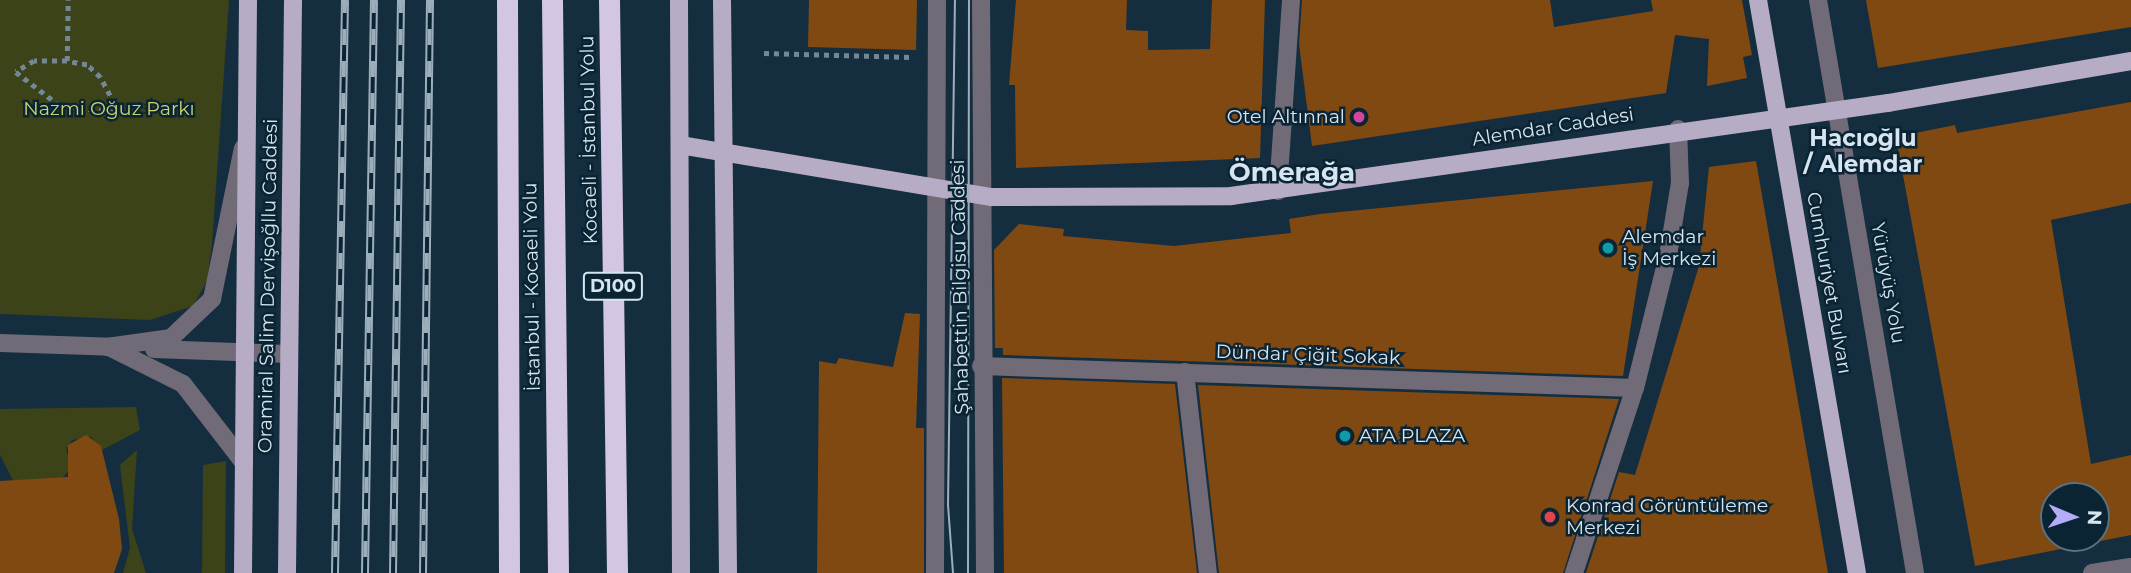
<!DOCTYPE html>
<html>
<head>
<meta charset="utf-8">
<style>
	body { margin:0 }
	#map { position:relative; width:2131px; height:573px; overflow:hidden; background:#152e3f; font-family:Montserrat,sans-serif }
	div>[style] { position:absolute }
	.green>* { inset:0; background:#3d4318 }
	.building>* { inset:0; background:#804912 }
	.path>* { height:4.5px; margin-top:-2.25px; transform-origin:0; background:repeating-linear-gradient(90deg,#738795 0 5px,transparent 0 10px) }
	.minor>* { height:18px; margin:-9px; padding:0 9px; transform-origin:9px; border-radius:9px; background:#716b78 }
	.major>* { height:18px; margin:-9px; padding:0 9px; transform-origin:9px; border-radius:9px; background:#b7acc5 }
	.highway>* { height:21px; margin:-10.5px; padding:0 10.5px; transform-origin:10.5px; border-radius:10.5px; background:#d3c5e4 }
	.tram>* { height:2px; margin:-1px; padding:0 1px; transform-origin:1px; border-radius:1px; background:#9caebb }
	.rail>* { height:8px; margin-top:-4px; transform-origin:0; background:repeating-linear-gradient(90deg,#0a2434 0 16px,#9caebb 0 32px); box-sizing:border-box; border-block:2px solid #9caebb }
	.dots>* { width:19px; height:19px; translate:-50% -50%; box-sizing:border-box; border:4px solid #0a2434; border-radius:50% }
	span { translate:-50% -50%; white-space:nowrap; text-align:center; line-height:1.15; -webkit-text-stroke:5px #0a2434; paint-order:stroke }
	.shield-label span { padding:2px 5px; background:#0a2434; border:2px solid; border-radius:5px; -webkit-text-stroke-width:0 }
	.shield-label { font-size:18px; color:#d6e5f0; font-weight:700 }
	.park-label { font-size:19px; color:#c8d56e }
	.poi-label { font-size:19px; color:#d6e5f0 }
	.right { translate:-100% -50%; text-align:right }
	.left { translate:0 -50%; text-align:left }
	.street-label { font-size:19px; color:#d6e5f0 }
	.quarter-label { font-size:23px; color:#d6e5f0; font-weight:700 }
	.district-label { font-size:26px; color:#d6e5f0; font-weight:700 }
	.north { position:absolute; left:2040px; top:482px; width:70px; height:70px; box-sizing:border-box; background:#0a2434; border:2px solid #5c717f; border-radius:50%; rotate:92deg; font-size:19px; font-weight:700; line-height:28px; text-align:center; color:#d6e5f0 }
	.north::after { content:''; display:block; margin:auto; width:24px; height:32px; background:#b5acf8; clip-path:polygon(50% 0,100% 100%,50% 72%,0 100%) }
</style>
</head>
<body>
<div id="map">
	<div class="green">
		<div style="clip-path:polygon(0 0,229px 0,212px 244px,207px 281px,193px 306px,150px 320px,0 314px)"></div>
		<div style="clip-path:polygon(136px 407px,140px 430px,102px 450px,91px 437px,72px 440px,66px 450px,72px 467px,62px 478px,14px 482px,0 455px,0 409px)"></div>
		<div style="clip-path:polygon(137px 450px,132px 529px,146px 573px,123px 573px,130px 548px,120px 465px)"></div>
		<div style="clip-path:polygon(226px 461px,225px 573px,202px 573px,203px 465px)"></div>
	</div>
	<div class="building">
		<div style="clip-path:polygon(809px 0,917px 0,916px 50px,808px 47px)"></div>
		<div style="clip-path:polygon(1016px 0,1127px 0,1126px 30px,1148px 31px,1148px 50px,1210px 49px,1212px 0,1265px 0,1260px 158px,1016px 168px,1015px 85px,1009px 85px)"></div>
		<div style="clip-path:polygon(1302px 0,1550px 0,1554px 27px,1653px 11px,1651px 0,1742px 0,1752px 55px,1743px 57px,1747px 78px,1707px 86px,1709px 39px,1675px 35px,1666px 93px,1312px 146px,1299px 44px)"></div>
		<div style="clip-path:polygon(1866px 0,2131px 0,2131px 27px,1878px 68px)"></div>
		<div style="clip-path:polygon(evenodd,2131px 102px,2131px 203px,2051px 220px,2091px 464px,2131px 455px,2131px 535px,1975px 566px,1896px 137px,1955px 125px,1957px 133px,2131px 102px,2054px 496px,2096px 496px,2096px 538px,2054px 538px,2054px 496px)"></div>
		<div style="clip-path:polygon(1756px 161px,1828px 573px,1586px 573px,1619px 472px,1635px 475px,1699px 266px,1709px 167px)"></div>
		<div style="clip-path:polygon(1653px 181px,1623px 376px,1003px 355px,1003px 348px,995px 348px,994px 250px,1019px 224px,1064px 229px,1063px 236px,1174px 246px,1291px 233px,1289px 219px,1320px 214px)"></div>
		<div style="clip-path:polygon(905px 313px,920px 314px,916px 428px,924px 428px,924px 573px,817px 573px,819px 361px,836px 364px,839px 358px,893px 367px)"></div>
		<div style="clip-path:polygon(1002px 378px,1175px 384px,1197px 573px,1004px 573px)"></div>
		<div style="clip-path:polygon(1198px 385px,1619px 399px,1563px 573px,1219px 573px)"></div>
		<div style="clip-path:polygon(86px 435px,101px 446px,119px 519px,122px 549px,114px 573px,0 573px,0 481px,68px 477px,68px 445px)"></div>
	</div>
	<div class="path">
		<div style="left:764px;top:53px;width:147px;rotate:1.6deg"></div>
		<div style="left:67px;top:61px;width:33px;rotate:180deg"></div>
		<div style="left:34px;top:61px;width:21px;rotate:149deg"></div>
		<div style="left:16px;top:72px;width:54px;rotate:37.5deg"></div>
		<div style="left:59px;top:105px;width:61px;rotate:7.6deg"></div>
		<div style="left:119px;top:113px;width:41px;rotate:-117.8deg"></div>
		<div style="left:100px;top:77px;width:18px;rotate:-137deg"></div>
		<div style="left:87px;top:65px;width:20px;rotate:-169deg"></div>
		<div style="left:67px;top:61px;width:61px;rotate:-89.1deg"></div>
	</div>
	<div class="minor">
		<div style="left:981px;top:0;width:573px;rotate:89.6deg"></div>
		<div style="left:1818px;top:0;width:581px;rotate:80.39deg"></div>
		<div style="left:1278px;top:191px;width:191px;rotate:-86.1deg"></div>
		<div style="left:0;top:343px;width:119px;rotate:1.9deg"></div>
		<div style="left:107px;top:347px;width:65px;rotate:-8deg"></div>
		<div style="left:171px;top:338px;width:57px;rotate:-43.6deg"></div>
		<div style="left:212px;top:299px;width:154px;rotate:-78.4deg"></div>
		<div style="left:111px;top:348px;width:80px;rotate:26.6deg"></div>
		<div style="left:183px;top:384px;width:100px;rotate:52.3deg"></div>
		<div style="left:154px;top:349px;width:134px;rotate:2.1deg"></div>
		<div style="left:981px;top:366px;width:654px;rotate:1.93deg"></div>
		<div style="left:1185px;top:372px;width:202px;rotate:83.5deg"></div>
		<div style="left:935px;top:573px;width:573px;rotate:-89.8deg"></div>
		<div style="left:1574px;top:573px;width:195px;rotate:-71.8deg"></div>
		<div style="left:1635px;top:388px;width:136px;rotate:-76deg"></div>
		<div style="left:1668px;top:256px;width:74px;rotate:-80.7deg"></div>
		<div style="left:1680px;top:183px;width:54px;rotate:-92.1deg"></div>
		<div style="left:2092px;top:573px;width:39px;rotate:-9deg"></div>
	</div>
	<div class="major">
		<div style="left:679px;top:0;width:573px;rotate:89.8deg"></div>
		<div style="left:722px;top:0;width:573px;rotate:89.4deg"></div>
		<div style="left:1758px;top:0;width:581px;rotate:80.2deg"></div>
		<div style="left:680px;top:145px;width:316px;rotate:9.5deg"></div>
		<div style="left:992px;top:197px;width:239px;rotate:-0.2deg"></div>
		<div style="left:1231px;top:196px;width:664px;rotate:-8.06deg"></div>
		<div style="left:1888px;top:103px;width:247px;rotate:-9.8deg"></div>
		<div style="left:243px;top:573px;width:573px;rotate:-89.5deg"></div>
		<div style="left:287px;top:573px;width:573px;rotate:-89.4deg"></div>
	</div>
	<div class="highway">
		<div style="left:507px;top:0;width:573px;rotate:89.8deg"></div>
		<div style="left:552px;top:0;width:573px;rotate:89.4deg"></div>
		<div style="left:609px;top:0;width:573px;rotate:89.2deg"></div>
	</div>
	<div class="tram">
		<div style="left:953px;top:573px;width:68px;rotate:-94.2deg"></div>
		<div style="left:948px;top:505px;width:505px;rotate:-89.21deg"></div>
		<div style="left:968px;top:573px;width:573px;rotate:-89.9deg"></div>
	</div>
	<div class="rail">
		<div style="left:335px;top:573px;width:573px;rotate:-89deg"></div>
		<div style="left:365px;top:573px;width:573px;rotate:-89.1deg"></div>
		<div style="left:393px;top:573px;width:573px;rotate:-89.2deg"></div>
		<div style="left:423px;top:573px;width:573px;rotate:-89.3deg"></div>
	</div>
	<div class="dots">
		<div style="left:1359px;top:117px;background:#d1479c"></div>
		<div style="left:1608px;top:248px;background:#0f9aa8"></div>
		<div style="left:1345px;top:436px;background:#0f9aa8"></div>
		<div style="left:1550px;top:517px;background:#e0444e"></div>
	</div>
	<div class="shield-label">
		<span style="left:613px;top:286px">D100</span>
	</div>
	<div class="park-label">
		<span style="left:109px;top:109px">Nazmi Oğuz Parkı</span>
	</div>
	<div class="poi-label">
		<span class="right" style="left:1345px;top:117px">Otel Altınnal</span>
		<span class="left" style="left:1622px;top:248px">Alemdar<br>İş Merkezi</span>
		<span class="left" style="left:1359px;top:436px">ATA PLAZA</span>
		<span class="left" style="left:1566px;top:517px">Konrad Görüntüleme<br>Merkezi</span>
	</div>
	<div class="street-label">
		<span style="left:1553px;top:127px;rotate:-9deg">Alemdar Caddesi</span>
		<span style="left:589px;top:140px;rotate:-91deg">Kocaeli - İstanbul Yolu</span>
		<span style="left:1829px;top:283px;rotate:80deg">Cumhuriyet Bulvarı</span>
		<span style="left:1888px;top:283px;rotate:80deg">Yürüyüş Yolu</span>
		<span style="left:268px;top:286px;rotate:-89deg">Oramiral Salim Dervişoğllu Caddesi</span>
		<span style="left:532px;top:287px;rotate:-91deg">İstanbul - Kocaeli Yolu</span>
		<span style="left:960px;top:287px;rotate:-91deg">Şahabettin Bilgisu Caddesi</span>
		<span style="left:1308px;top:355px;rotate:2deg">Dündar Çiğit Sokak</span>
	</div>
	<div class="quarter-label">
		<span style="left:1863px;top:151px">Hacıoğlu<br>/ Alemdar</span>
	</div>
	<div class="district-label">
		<span style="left:1292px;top:173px">Ömerağa</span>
	</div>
	<div class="north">N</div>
</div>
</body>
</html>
